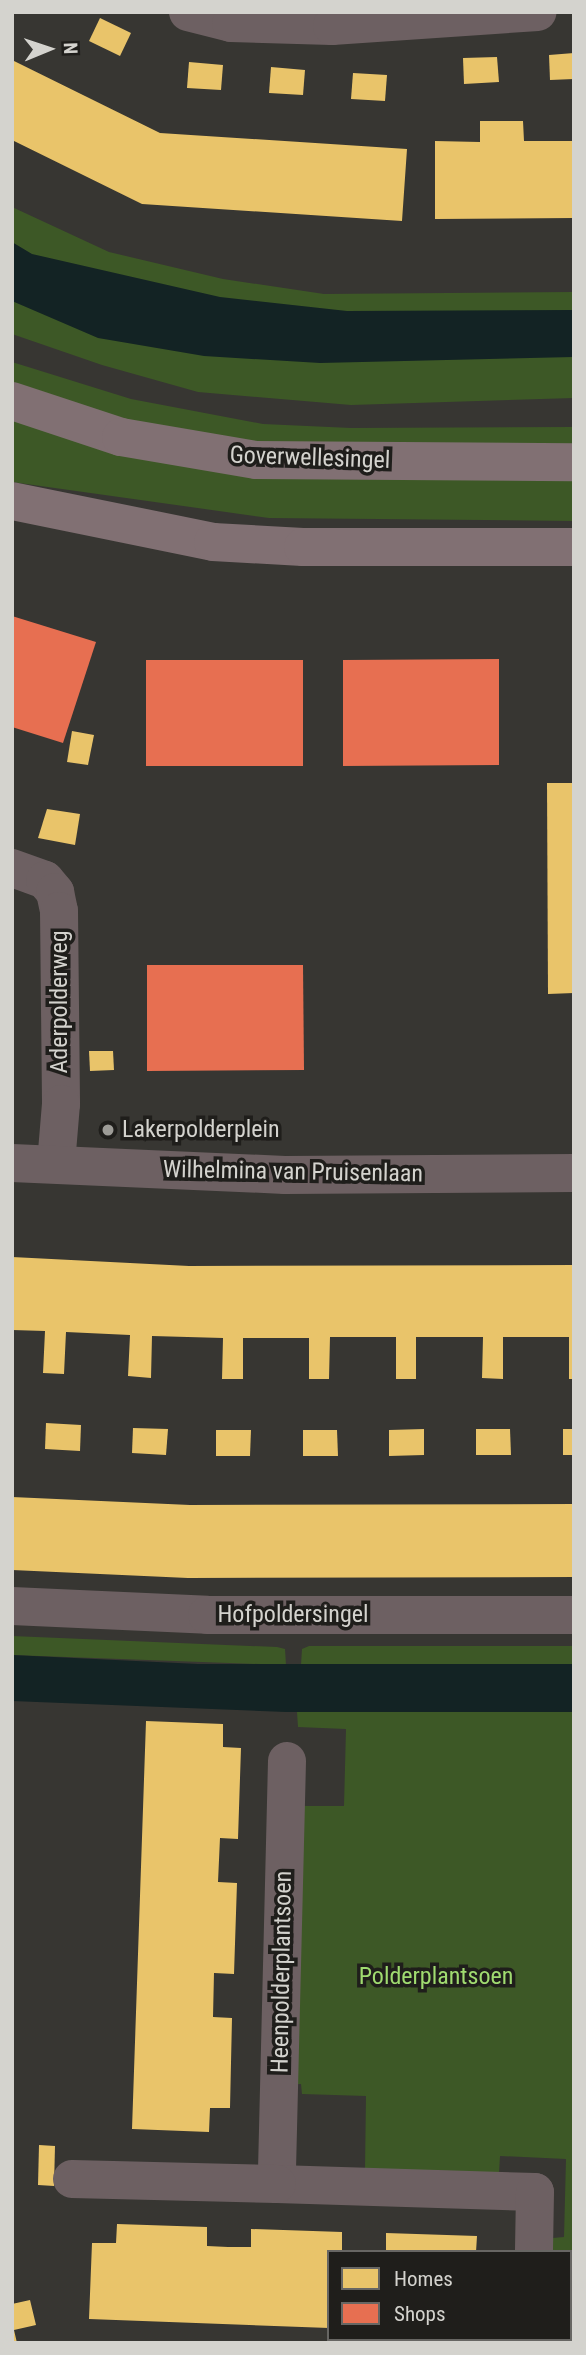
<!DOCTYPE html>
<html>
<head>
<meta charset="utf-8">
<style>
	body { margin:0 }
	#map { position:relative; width:586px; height:2355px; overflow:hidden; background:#373632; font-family:"Roboto Condensed",sans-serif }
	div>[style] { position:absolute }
	.green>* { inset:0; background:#3d5826 }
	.water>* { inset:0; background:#132324 }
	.homes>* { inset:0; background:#e9c46a }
	.shops>* { inset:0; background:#e76f51 }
	.minor>* { height:38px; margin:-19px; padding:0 19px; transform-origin:19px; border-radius:19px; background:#6d6062 }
	.major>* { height:38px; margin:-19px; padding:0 19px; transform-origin:19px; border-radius:19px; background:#817073 }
	.dots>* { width:19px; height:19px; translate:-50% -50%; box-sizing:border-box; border:4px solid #1f1e1b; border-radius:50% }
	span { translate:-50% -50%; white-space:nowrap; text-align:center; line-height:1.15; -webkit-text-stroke:7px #1f1e1b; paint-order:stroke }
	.street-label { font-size:24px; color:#d4d3ce }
	.poi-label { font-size:24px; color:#d4d3ce }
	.left { translate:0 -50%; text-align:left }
	.park-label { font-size:24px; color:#a0db70 }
	.frame { position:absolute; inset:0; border:14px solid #d4d3ce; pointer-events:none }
	.legend { position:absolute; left:327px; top:2250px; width:245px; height:91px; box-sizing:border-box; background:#1f1e1b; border:2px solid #676663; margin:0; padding:9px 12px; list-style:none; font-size:21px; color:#d4d3ce }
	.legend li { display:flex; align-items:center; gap:14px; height:35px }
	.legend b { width:35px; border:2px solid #676663 }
	.north { position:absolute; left:14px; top:14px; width:70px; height:70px; -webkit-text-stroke:5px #1f1e1b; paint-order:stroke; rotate:88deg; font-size:19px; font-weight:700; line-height:28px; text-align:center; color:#d4d3ce }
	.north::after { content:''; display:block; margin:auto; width:24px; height:32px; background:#d4d3ce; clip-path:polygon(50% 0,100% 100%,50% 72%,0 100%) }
</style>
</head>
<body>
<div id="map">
	<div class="green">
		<div style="clip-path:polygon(12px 207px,109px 252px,223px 279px,324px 294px,574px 292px,574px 398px,351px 405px,198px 392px,102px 365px,12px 334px)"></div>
		<div style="clip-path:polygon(12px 362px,131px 399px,263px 424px,351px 428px,574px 427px,574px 447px,246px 442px,114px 418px,12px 382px)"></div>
		<div style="clip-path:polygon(12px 417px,574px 480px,574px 521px,269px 518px,12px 482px)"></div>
		<div style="clip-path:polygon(12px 1636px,277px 1647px,285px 1649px,286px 1665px,12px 1655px)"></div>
		<div style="clip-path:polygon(309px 1646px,574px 1646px,574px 1664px,301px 1665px,302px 1649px)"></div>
		<div style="clip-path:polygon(297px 1712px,574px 1712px,574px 2343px,550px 2343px,570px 2339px,570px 2252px,553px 2252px,553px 2238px,564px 2237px,566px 2159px,500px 2156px,499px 2173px,365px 2169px,366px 2096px,302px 2094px,301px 2084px,295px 2084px,303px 1806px,344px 1806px,346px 1729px,298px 1727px)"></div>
	</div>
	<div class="water">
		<div style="clip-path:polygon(12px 242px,32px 254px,220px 297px,347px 311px,574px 310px,574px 357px,320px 363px,204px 356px,98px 338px,12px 301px)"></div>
		<div style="clip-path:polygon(12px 1655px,198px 1664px,574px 1664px,574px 1712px,286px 1712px,12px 1701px)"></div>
	</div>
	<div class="homes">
		<div style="clip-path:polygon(100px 18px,131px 33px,120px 56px,89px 41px)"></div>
		<div style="clip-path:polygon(574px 53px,574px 79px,550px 80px,549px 55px)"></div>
		<div style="clip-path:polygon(497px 57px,499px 82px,464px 84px,463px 58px)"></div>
		<div style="clip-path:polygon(12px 60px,160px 133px,407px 149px,402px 221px,142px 204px,12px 140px)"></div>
		<div style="clip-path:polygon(189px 62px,223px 65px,221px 90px,187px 88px)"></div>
		<div style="clip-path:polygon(271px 67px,305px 70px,303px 95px,269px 93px)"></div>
		<div style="clip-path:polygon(353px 73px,387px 75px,385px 101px,351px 99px)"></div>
		<div style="clip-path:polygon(480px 121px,523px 121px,524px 141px,574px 141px,574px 218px,435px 219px,435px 141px,480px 142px)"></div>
		<div style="clip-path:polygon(72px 731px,94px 735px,88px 765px,67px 762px)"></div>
		<div style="clip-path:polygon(547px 783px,574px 783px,574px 993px,548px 994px)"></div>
		<div style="clip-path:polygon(47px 809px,80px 814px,75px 845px,38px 838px)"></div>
		<div style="clip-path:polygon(89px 1051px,113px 1051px,114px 1070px,90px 1071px)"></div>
		<div style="clip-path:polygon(12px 1257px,189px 1266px,574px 1265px,574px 1379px,569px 1379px,569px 1337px,503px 1337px,503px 1379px,482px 1378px,483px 1337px,416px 1337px,416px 1379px,396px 1379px,396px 1337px,330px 1337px,329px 1379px,309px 1379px,309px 1338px,243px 1338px,243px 1379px,222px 1379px,223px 1338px,152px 1336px,151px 1378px,128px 1376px,130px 1335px,66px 1332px,64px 1374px,43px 1373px,45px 1331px,12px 1330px)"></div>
		<div style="clip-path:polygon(46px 1423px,81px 1425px,80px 1451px,45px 1449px)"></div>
		<div style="clip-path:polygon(133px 1428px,168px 1429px,166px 1455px,132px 1453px)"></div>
		<div style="clip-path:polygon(424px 1429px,424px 1455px,389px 1456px,389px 1430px)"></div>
		<div style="clip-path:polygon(476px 1429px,510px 1429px,511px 1455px,476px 1455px)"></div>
		<div style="clip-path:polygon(563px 1429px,574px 1429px,574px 1455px,563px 1455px)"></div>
		<div style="clip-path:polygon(216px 1430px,251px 1430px,250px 1456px,216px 1456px)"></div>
		<div style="clip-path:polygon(303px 1430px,337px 1430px,338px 1456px,303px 1456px)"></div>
		<div style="clip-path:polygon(12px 1497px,190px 1505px,574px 1504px,574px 1577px,188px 1578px,12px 1570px)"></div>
		<div style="clip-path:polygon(146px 1721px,223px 1724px,223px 1747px,241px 1748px,238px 1839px,220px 1838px,218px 1882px,237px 1883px,234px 1974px,214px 1973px,213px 2017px,232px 2018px,230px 2108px,210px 2108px,209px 2132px,132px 2129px)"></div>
		<div style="clip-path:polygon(39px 2145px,55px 2146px,54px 2186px,38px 2185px)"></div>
		<div style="clip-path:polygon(117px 2224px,207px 2227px,207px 2246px,228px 2247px,251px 2247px,251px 2229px,342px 2232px,342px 2252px,329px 2252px,329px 2328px,89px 2319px,92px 2243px,116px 2243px)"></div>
		<div style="clip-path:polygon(386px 2233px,477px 2236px,476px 2252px,386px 2252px)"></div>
		<div style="clip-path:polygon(30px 2300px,36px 2325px,14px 2330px,17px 2343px,12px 2343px,12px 2304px)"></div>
	</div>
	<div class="shops">
		<div style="clip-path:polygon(12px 616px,96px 642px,63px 743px,12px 727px)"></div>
		<div style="clip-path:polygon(499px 659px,499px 765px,343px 766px,343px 660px)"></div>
		<div style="clip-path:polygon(146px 660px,303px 660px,303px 766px,146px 766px)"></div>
		<div style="clip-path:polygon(147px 965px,303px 965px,304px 1070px,147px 1071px)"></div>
	</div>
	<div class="minor">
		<div style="left:188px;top:12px;width:44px;rotate:14.3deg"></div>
		<div style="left:231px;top:23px;width:101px;rotate:1.7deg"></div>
		<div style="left:332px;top:26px;width:206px;rotate:-3.9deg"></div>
		<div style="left:12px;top:868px;width:35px;rotate:20deg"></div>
		<div style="left:45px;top:880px;width:16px;rotate:50deg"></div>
		<div style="left:55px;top:892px;width:19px;rotate:78deg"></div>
		<div style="left:59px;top:911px;width:193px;rotate:89.4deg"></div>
		<div style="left:61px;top:1104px;width:59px;rotate:94.8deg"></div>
		<div style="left:12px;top:1163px;width:273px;rotate:2.5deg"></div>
		<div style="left:285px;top:1175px;width:289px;rotate:-0.4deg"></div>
		<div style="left:12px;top:1606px;width:195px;rotate:2.6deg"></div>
		<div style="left:207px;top:1615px;width:367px"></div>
		<div style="left:287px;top:1761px;width:423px;rotate:91.4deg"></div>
		<div style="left:277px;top:2184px;width:258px;rotate:1.8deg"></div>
		<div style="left:535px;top:2192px;width:60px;rotate:91deg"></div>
		<div style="left:72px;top:2179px;width:205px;rotate:1.4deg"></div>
		<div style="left:531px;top:2343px;width:4px;rotate:-90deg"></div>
	</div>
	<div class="major">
		<div style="left:12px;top:401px;width:115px;rotate:18.3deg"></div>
		<div style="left:121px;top:437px;width:137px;rotate:9.7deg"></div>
		<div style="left:256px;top:460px;width:318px;rotate:0.4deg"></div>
		<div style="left:12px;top:501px;width:205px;rotate:11.5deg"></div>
		<div style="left:213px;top:542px;width:90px;rotate:3.2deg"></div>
		<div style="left:303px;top:547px;width:271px"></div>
	</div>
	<div class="dots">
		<div style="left:108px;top:1130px;background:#9d9c97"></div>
	</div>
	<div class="street-label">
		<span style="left:310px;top:458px;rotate:2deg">Goverwellesingel</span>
		<span style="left:60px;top:1002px;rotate:-90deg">Aderpolderweg</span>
		<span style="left:293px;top:1172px;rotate:1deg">Wilhelmina van Pruisenlaan</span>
		<span style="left:293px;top:1615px">Hofpoldersingel</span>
		<span style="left:282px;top:1972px;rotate:-89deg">Heenpolderplantsoen</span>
	</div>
	<div class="poi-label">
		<span class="left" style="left:122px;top:1130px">Lakerpolderplein</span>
	</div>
	<div class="park-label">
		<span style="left:436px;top:1977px">Polderplantsoen</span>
	</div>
	<div class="frame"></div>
	<ul class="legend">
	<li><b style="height:19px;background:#e9c46a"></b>Homes</li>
	<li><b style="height:19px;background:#e76f51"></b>Shops</li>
	</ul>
	<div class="north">N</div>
</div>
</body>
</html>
